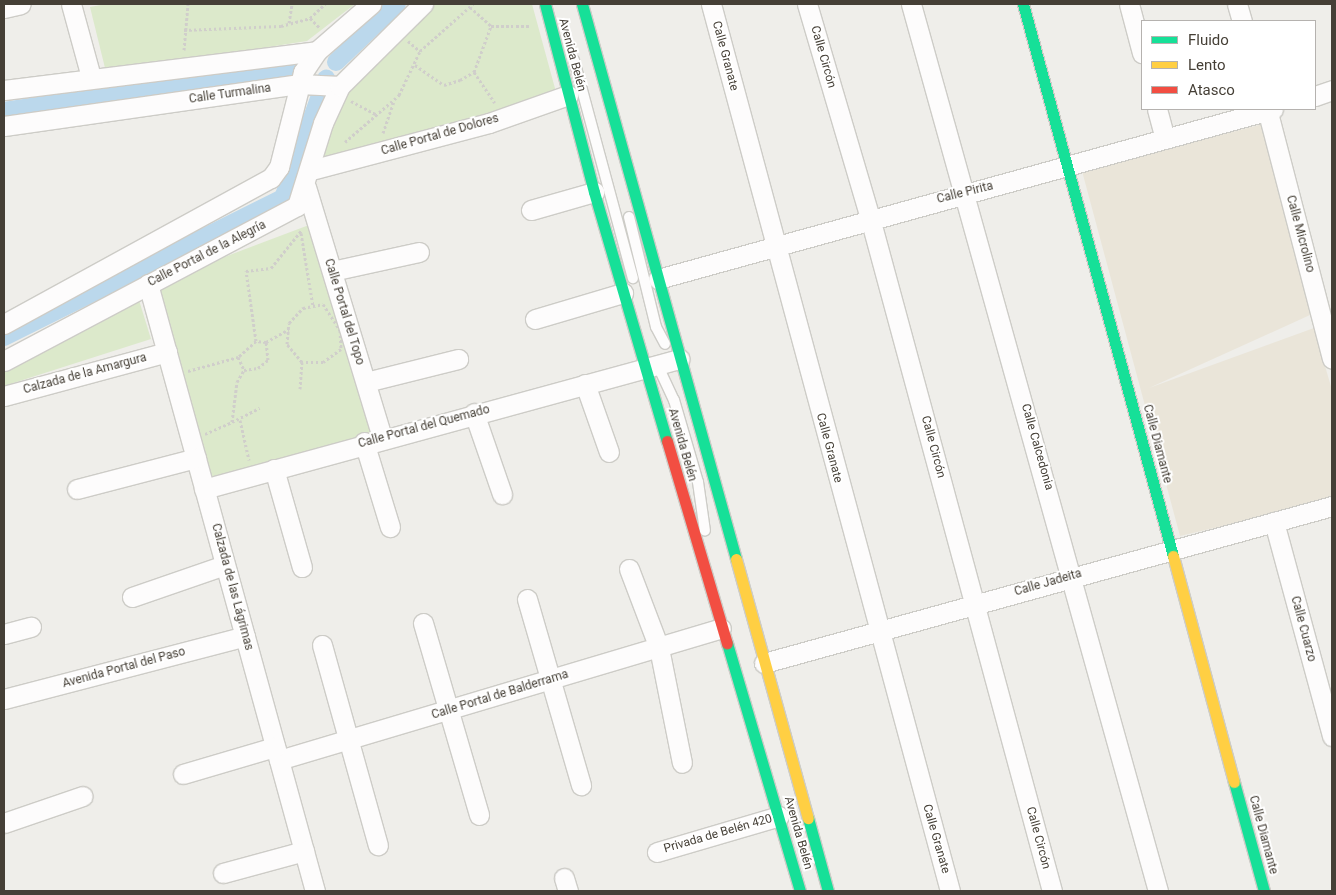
<!DOCTYPE html>
<html>
<head>
<meta charset="utf-8">
<style>
	body { margin:0 }
	#map { position:relative; width:1336px; height:895px; overflow:hidden; background:#efeeea; font-family:Roboto,sans-serif }
	div>[style] { position:absolute }
	.education>* { inset:0; background:#eae5d9 }
	.green>* { inset:0; background:#dce9cb }
	.canal>* { height:18px; margin:-9px; padding:0 9px; transform-origin:9px; border-radius:9px; background:#bbd8ec }
	.path>* { height:3px; margin-top:-1.5px; transform-origin:0; background:repeating-linear-gradient(90deg,#d0cecb 0 2.5px,transparent 0 5px) }
	.roads { filter:drop-shadow(1px 0 #cdccc7) drop-shadow(-1px 0 #cdccc7) drop-shadow(0 1px #cdccc7) drop-shadow(0 -1px #cdccc7) }
	.lane>* { height:10px; margin:-5px; padding:0 5px; transform-origin:5px; border-radius:5px; background:#fdfcfc }
	.street>* { height:19px; margin:-9.5px; padding:0 9.5px; transform-origin:9.5px; border-radius:9.5px; background:#fdfcfc }
	.fast>* { height:11px; margin:-5.5px; padding:0 5.5px; transform-origin:5.5px; border-radius:5.5px; background:#16e098 }
	.slow>* { height:11px; margin:-5.5px; padding:0 5.5px; transform-origin:5.5px; border-radius:5.5px; background:#ffcf43 }
	.jam>* { height:11px; margin:-5.5px; padding:0 5.5px; transform-origin:5.5px; border-radius:5.5px; background:#f24e42 }
	span { translate:-50% -50%; white-space:nowrap; text-align:center; line-height:1.15; -webkit-text-stroke:4px #fff; paint-order:stroke }
	.street-label { font-size:12px; color:#453f36 }
	.frame { position:absolute; inset:0; border:5px solid #453f36; pointer-events:none }
	.legend { position:absolute; left:1141px; top:20px; width:175px; height:90px; box-sizing:border-box; background:#fff; border:1px solid #b5b2af; margin:0; padding:6px 9px; list-style:none; font-size:15px; color:#453f36 }
	.legend li { display:flex; align-items:center; gap:10px; height:25px }
	.legend b { width:25px; border:1px solid #b5b2af }
</style>
</head>
<body>
<div id="map">
	<div class="education">
		<div style="clip-path:polygon(1263px 124px,1310px 315px,1149px 388px,1314px 328px,1332px 390px,1332px 500px,1180px 536px,1082px 171px)"></div>
	</div>
	<div class="green">
		<div style="clip-path:polygon(106px 4px,355px 4px,307px 41px,106px 72px,90px 7px)"></div>
		<div style="clip-path:polygon(436px 4px,532px 4px,556px 92px,322px 163px,344px 85px)"></div>
		<div style="clip-path:polygon(309px 225px,377px 442px,210px 487px,153px 284px)"></div>
		<div style="clip-path:polygon(138px 297px,151px 339px,4px 386px,4px 368px)"></div>
	</div>
	<div class="canal">
		<div style="left:336px;top:62px;width:84px;rotate:-43.6deg"></div>
		<div style="left:4px;top:111px;width:300px;rotate:-8.4deg"></div>
		<div style="left:4px;top:337px;width:312px;rotate:-26.5deg"></div>
		<div style="left:283px;top:198px;width:127px;rotate:-70.1deg"></div>
	</div>
	<div class="path">
		<div style="left:470px;top:7px;width:28px;rotate:42deg"></div>
		<div style="left:491px;top:26px;width:39px"></div>
		<div style="left:310px;top:18px;width:13px;rotate:45deg"></div>
		<div style="left:289px;top:23px;width:19px;rotate:-81deg"></div>
		<div style="left:184px;top:30px;width:97px;rotate:-2.4deg"></div>
		<div style="left:281px;top:26px;width:30px;rotate:-15deg"></div>
		<div style="left:310px;top:18px;width:21px;rotate:-43deg"></div>
		<div style="left:408px;top:41px;width:16px;rotate:40deg"></div>
		<div style="left:184px;top:50px;width:46px;rotate:-85deg"></div>
		<div style="left:415px;top:65px;width:35px;rotate:35deg"></div>
		<div style="left:444px;top:85px;width:17px;rotate:-17deg"></div>
		<div style="left:460px;top:80px;width:16px;rotate:-30deg"></div>
		<div style="left:474px;top:72px;width:49px;rotate:-69.7deg"></div>
		<div style="left:474px;top:72px;width:37px;rotate:56deg"></div>
		<div style="left:351px;top:101px;width:30px;rotate:28deg"></div>
		<div style="left:383px;top:133px;width:34px;rotate:-71deg"></div>
		<div style="left:345px;top:142px;width:72px;rotate:-41deg"></div>
		<div style="left:399px;top:95px;width:49px;rotate:-64.5deg"></div>
		<div style="left:420px;top:51px;width:71px;rotate:-41.6deg"></div>
		<div style="left:301px;top:233px;width:74px;rotate:80.7deg"></div>
		<div style="left:323px;top:304px;width:31px;rotate:57deg"></div>
		<div style="left:340px;top:330px;width:19px;rotate:87deg"></div>
		<div style="left:341px;top:349px;width:22px;rotate:144deg"></div>
		<div style="left:323px;top:362px;width:21px;rotate:180deg"></div>
		<div style="left:302px;top:362px;width:23px;rotate:-130deg"></div>
		<div style="left:287px;top:344px;width:21px;rotate:-85deg"></div>
		<div style="left:289px;top:323px;width:21px;rotate:-47deg"></div>
		<div style="left:303px;top:308px;width:20px;rotate:-11deg"></div>
		<div style="left:256px;top:341px;width:71px;rotate:-98.1deg"></div>
		<div style="left:246px;top:271px;width:25px;rotate:-7deg"></div>
		<div style="left:271px;top:268px;width:48px;rotate:-51deg"></div>
		<div style="left:266px;top:342px;width:26px;rotate:-29deg"></div>
		<div style="left:188px;top:371px;width:52px;rotate:-15.6deg"></div>
		<div style="left:300px;top:389px;width:27px;rotate:-86deg"></div>
		<div style="left:240px;top:420px;width:41px;rotate:77.3deg"></div>
		<div style="left:232px;top:422px;width:31px;rotate:-27deg"></div>
		<div style="left:205px;top:434px;width:30px;rotate:-24deg"></div>
		<div style="left:232px;top:422px;width:40px;rotate:-82.9deg"></div>
		<div style="left:237px;top:382px;width:14px;rotate:-60deg"></div>
		<div style="left:244px;top:370px;width:14px;rotate:-8deg"></div>
		<div style="left:258px;top:368px;width:13px;rotate:-39deg"></div>
		<div style="left:268px;top:360px;width:18px;rotate:-96deg"></div>
		<div style="left:266px;top:342px;width:10px;rotate:-174deg"></div>
		<div style="left:256px;top:341px;width:24px;rotate:138deg"></div>
		<div style="left:238px;top:357px;width:14px;rotate:65deg"></div>
	</div>
	<div class="roads">
		<div class="lane">
			<div style="left:574px;top:60px;width:226px;rotate:74.9deg"></div>
			<div style="left:629px;top:217px;width:113px;rotate:76.2deg"></div>
			<div style="left:656px;top:327px;width:19px;rotate:62deg"></div>
			<div style="left:657px;top:364px;width:40px;rotate:65deg"></div>
			<div style="left:674px;top:400px;width:85px;rotate:73.7deg"></div>
			<div style="left:698px;top:482px;width:49px;rotate:81.9deg"></div>
		</div>
		<div class="street">
			<div style="left:71px;top:4px;width:76px;rotate:74.7deg"></div>
			<div style="left:711px;top:4px;width:919px;rotate:74.92deg"></div>
			<div style="left:807px;top:4px;width:223px;rotate:73.6deg"></div>
			<div style="left:870px;top:218px;width:697px;rotate:74.87deg"></div>
			<div style="left:911px;top:4px;width:921px;rotate:74.44deg"></div>
			<div style="left:1129px;top:4px;width:51px;rotate:75.1deg"></div>
			<div style="left:1237px;top:4px;width:18px;rotate:74deg"></div>
			<div style="left:4px;top:8px;width:17px;rotate:-13deg"></div>
			<div style="left:4px;top:90px;width:315px;rotate:-7.1deg"></div>
			<div style="left:317px;top:51px;width:72px;rotate:-41deg"></div>
			<div style="left:1315px;top:96px;width:18px;rotate:-19deg"></div>
			<div style="left:1157px;top:109px;width:31px;rotate:75deg"></div>
			<div style="left:1267px;top:109px;width:258px;rotate:75.4deg"></div>
			<div style="left:4px;top:126px;width:299px;rotate:-8.1deg"></div>
			<div style="left:300px;top:84px;width:40px;rotate:2.9deg"></div>
			<div style="left:311px;top:170px;width:184px;rotate:-14.8deg"></div>
			<div style="left:489px;top:123px;width:84px;rotate:-19.5deg"></div>
			<div style="left:306px;top:187px;width:261px;rotate:73.1deg"></div>
			<div style="left:531px;top:210px;width:66px;rotate:-15.9deg"></div>
			<div style="left:332px;top:271px;width:89px;rotate:-12.3deg"></div>
			<div style="left:658px;top:279px;width:638px;rotate:-15.45deg"></div>
			<div style="left:148px;top:284px;width:630px;rotate:74.62deg"></div>
			<div style="left:535px;top:319px;width:92px;rotate:-16.5deg"></div>
			<div style="left:4px;top:324px;width:304px;rotate:-28.7deg"></div>
			<div style="left:271px;top:178px;width:14px;rotate:-54deg"></div>
			<div style="left:279px;top:167px;width:98px;rotate:-75.8deg"></div>
			<div style="left:303px;top:72px;width:25px;rotate:-56deg"></div>
			<div style="left:4px;top:361px;width:331px;rotate:-27.9deg"></div>
			<div style="left:297px;top:206px;width:87px;rotate:-72.6deg"></div>
			<div style="left:323px;top:123px;width:41px;rotate:-65.3deg"></div>
			<div style="left:340px;top:86px;width:117px;rotate:-44.7deg"></div>
			<div style="left:366px;top:382px;width:95px;rotate:-14deg"></div>
			<div style="left:585px;top:384px;width:72px;rotate:70.6deg"></div>
			<div style="left:4px;top:396px;width:169px;rotate:-15.1deg"></div>
			<div style="left:474px;top:413px;width:86px;rotate:70.9deg"></div>
			<div style="left:364px;top:442px;width:89px;rotate:73deg"></div>
			<div style="left:274px;top:469px;width:102px;rotate:74.1deg"></div>
			<div style="left:77px;top:489px;width:123px;rotate:-14.6deg"></div>
			<div style="left:204px;top:489px;width:493px;rotate:-15.3deg"></div>
			<div style="left:1274px;top:522px;width:222px;rotate:74.8deg"></div>
			<div style="left:629px;top:569px;width:85px;rotate:69.2deg"></div>
			<div style="left:659px;top:648px;width:117px;rotate:78.7deg"></div>
			<div style="left:132px;top:597px;width:98px;rotate:-19deg"></div>
			<div style="left:527px;top:599px;width:194px;rotate:73.8deg"></div>
			<div style="left:423px;top:623px;width:200px;rotate:73.7deg"></div>
			<div style="left:4px;top:634px;width:28px;rotate:-15deg"></div>
			<div style="left:322px;top:645px;width:208px;rotate:74.4deg"></div>
			<div style="left:764px;top:663px;width:589px;rotate:-15.45deg"></div>
			<div style="left:4px;top:699px;width:249px;rotate:-14.6deg"></div>
			<div style="left:279px;top:760px;width:461px;rotate:-16.6deg"></div>
			<div style="left:183px;top:774px;width:96px;rotate:-16.4deg"></div>
			<div style="left:4px;top:823px;width:83px;rotate:-18.9deg"></div>
			<div style="left:657px;top:852px;width:127px;rotate:-16.4deg"></div>
			<div style="left:223px;top:873px;width:84px;rotate:-15.2deg"></div>
			<div style="left:564px;top:878px;width:14px;rotate:73deg"></div>
		</div>
		<div class="fast">
			<div style="left:545px;top:4px;width:194px;rotate:75.4deg"></div>
			<div style="left:594px;top:192px;width:259px;rotate:73.7deg"></div>
			<div style="left:582px;top:4px;width:576px;rotate:74.49deg"></div>
			<div style="left:1023px;top:4px;width:572px;rotate:74.8deg"></div>
			<div style="left:727px;top:643px;width:259px;rotate:73.6deg"></div>
			<div style="left:1234px;top:782px;width:113px;rotate:74.6deg"></div>
			<div style="left:808px;top:818px;width:76px;rotate:74.7deg"></div>
		</div>
		<div class="slow">
			<div style="left:1173px;top:556px;width:234px;rotate:74.9deg"></div>
			<div style="left:736px;top:559px;width:269px;rotate:74.5deg"></div>
		</div>
		<div class="jam">
			<div style="left:667px;top:441px;width:211px;rotate:73.5deg"></div>
		</div>
	</div>
	<div class="street-label">
		<span style="left:572px;top:55px;rotate:75deg">Avenida Belén</span>
		<span style="left:725px;top:56px;rotate:75deg">Calle Granate</span>
		<span style="left:823px;top:57px;rotate:74deg">Calle Circón</span>
		<span style="left:230px;top:94px;rotate:-8deg">Calle Turmalina</span>
		<span style="left:440px;top:135px;rotate:-16deg">Calle Portal de Dolores</span>
		<span style="left:965px;top:193px;rotate:-14deg">Calle Pirita</span>
		<span style="left:1300px;top:234px;rotate:75deg">Calle Microlino</span>
		<span style="left:207px;top:254px;rotate:-27deg">Calle Portal de la Alegría</span>
		<span style="left:344px;top:312px;rotate:73deg">Calle Portal del Topo</span>
		<span style="left:85px;top:374px;rotate:-15deg">Calzada de la Amargura</span>
		<span style="left:424px;top:427px;rotate:-15deg">Calle Portal del Quemado</span>
		<span style="left:1157px;top:444px;rotate:75deg">Calle Diamante</span>
		<span style="left:682px;top:445px;rotate:74deg">Avenida Belén</span>
		<span style="left:933px;top:447px;rotate:75deg">Calle Circón</span>
		<span style="left:1037px;top:447px;rotate:74deg">Calle Calcedonia</span>
		<span style="left:829px;top:448px;rotate:75deg">Calle Granate</span>
		<span style="left:1048px;top:583px;rotate:-16deg">Calle Jadeita</span>
		<span style="left:232px;top:587px;rotate:75deg">Calzada de las Lágrimas</span>
		<span style="left:1303px;top:629px;rotate:75deg">Calle Cuarzo</span>
		<span style="left:124px;top:668px;rotate:-15deg">Avenida Portal del Paso</span>
		<span style="left:500px;top:695px;rotate:-17deg">Calle Portal de Balderrama</span>
		<span style="left:798px;top:833px;rotate:74deg">Avenida Belén</span>
		<span style="left:718px;top:834px;rotate:-16deg">Privada de Belén 420</span>
		<span style="left:1263px;top:835px;rotate:75deg">Calle Diamante</span>
		<span style="left:1038px;top:838px;rotate:75deg">Calle Circón</span>
		<span style="left:936px;top:839px;rotate:74deg">Calle Granate</span>
	</div>
	<div class="frame"></div>
	<ul class="legend">
	<li><b style="height:6px;background:#16e098"></b>Fluido</li>
	<li><b style="height:6px;background:#ffcf43"></b>Lento</li>
	<li><b style="height:6px;background:#f24e42"></b>Atasco</li>
	</ul>
</div>
</body>
</html>
